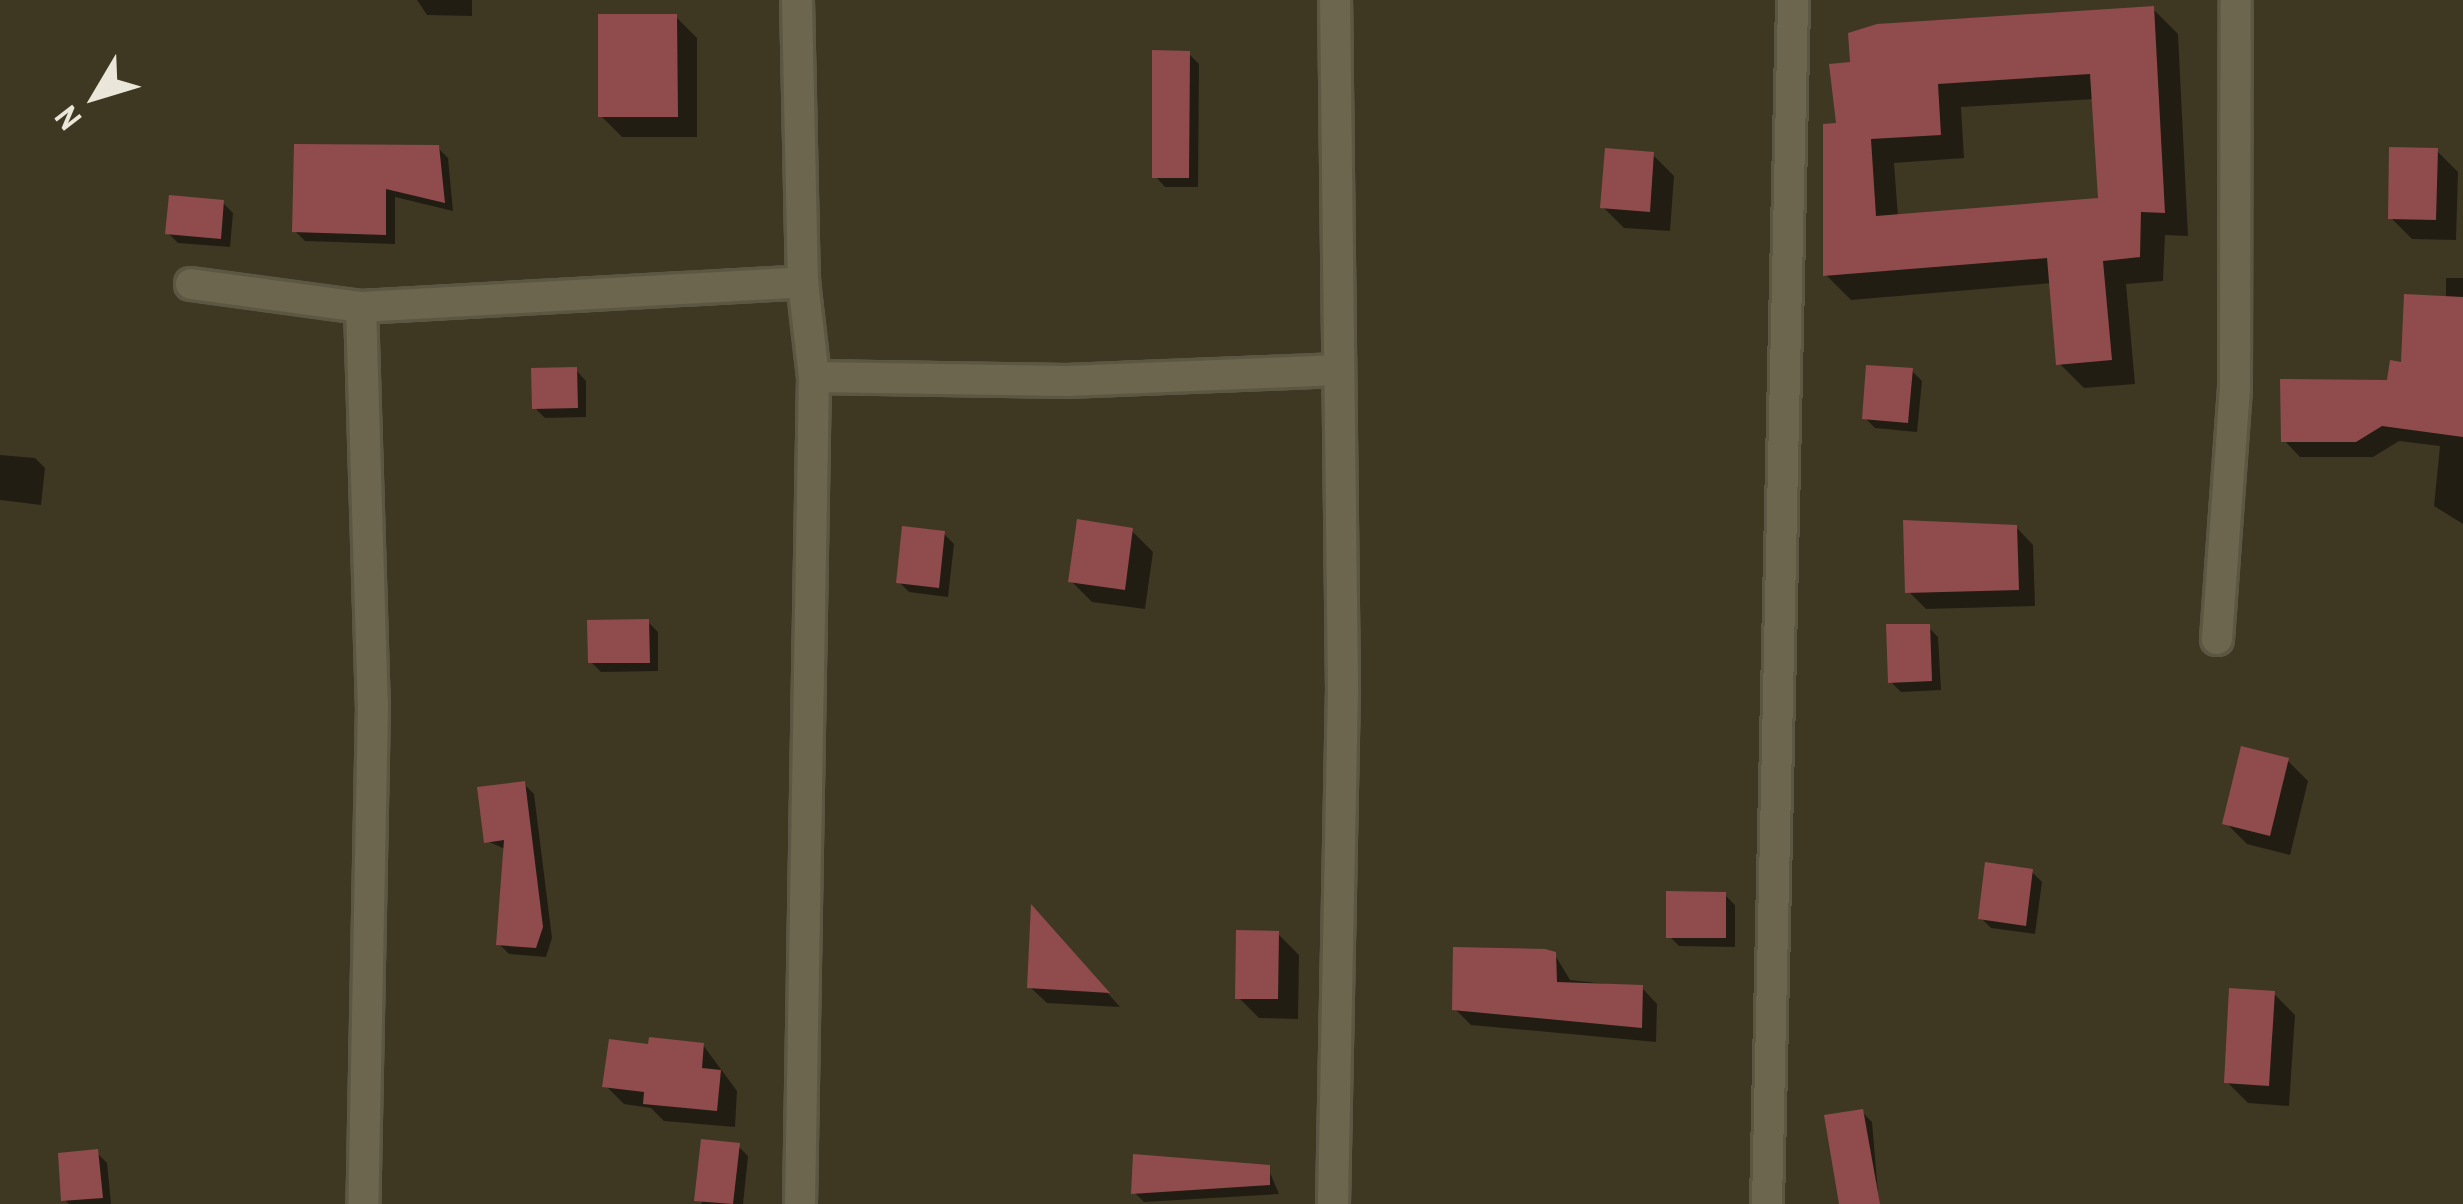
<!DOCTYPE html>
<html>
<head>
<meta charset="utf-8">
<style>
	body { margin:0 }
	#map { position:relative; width:2463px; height:1204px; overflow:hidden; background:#3e3822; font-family:"Archivo Narrow",sans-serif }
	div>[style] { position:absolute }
	.shadow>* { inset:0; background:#0007 }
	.building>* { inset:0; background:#904b4c }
	.roads { filter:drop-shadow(3px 0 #5c5743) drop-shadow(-3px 0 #5c5743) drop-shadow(0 3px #5c5743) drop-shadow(0 -3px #5c5743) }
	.minor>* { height:30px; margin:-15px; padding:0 15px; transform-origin:15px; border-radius:15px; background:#6d664e }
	span { translate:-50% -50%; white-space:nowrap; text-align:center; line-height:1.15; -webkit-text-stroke:9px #3e3822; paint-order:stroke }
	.north { position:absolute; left:36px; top:36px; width:120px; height:120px; -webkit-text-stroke:9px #3e3822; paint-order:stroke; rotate:232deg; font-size:33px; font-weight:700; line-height:48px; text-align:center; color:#eae6d9 }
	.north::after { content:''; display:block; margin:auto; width:42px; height:54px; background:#eae6d9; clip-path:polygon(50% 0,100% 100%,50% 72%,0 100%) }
</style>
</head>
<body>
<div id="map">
	<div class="shadow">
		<div style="clip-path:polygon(417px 0,472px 0,472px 16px,427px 15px)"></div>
		<div style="clip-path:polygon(evenodd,2153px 9px,2178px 34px,2188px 236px,2165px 235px,2163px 281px,2126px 284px,2135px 384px,2084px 388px,2059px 363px,2052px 283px,1851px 300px,1826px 275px,1839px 126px,1832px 67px,2153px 9px,2095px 99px,2101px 201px,1898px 217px,1894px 163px,1964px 158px,1961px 107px,2095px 99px)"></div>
		<div style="clip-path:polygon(676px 17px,697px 38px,697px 137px,622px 137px,601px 116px)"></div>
		<div style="clip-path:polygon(1189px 54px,1199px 64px,1198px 187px,1165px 187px,1155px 176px)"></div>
		<div style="clip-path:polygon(438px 148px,448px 158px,453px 211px,395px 197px,395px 244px,305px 241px,295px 231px)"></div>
		<div style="clip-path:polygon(2437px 151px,2458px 172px,2456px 240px,2412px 239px,2391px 218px)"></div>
		<div style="clip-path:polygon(1653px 155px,1674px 176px,1670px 231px,1624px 228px,1603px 207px)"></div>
		<div style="clip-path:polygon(223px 203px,233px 213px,230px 247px,178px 243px,168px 233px)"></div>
		<div style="clip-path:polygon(2446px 278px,2463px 278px,2463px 524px,2434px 506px,2440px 446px,2399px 441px,2373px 457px,2300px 457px,2284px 440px,2390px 383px,2446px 299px)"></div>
		<div style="clip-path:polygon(576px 370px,586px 381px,586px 417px,545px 418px,535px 408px)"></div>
		<div style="clip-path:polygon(1912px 371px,1922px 381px,1917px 432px,1875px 428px,1865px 418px)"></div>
		<div style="clip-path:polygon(0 455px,35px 458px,45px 468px,41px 505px,0 500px)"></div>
		<div style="clip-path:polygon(2016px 527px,2033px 545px,2035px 606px,1926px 609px,1908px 591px)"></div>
		<div style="clip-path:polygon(1132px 531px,1153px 552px,1145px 609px,1092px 602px,1071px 581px)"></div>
		<div style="clip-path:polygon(944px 534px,954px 544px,948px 597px,909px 592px,899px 582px)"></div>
		<div style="clip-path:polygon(648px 622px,658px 632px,658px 671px,601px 672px,591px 662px)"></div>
		<div style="clip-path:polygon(1928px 627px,1938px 637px,1941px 690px,1901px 692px,1891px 682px)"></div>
		<div style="clip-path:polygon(2287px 760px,2308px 781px,2290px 855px,2247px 844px,2226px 823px)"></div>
		<div style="clip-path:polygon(524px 784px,534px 794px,552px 938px,546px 957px,509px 954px,499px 944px,507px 850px,487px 841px)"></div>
		<div style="clip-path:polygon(2032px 872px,2042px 882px,2035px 934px,1991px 928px,1981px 918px)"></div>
		<div style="clip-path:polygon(1725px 895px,1735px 905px,1735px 947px,1679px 946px,1669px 936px)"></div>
		<div style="clip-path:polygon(1047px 924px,1120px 1007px,1047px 1003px,1030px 987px)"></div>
		<div style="clip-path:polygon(1278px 934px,1299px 955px,1298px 1019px,1259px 1018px,1238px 997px)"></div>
		<div style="clip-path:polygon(1555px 955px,1570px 980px,1642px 988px,1657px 1004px,1656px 1042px,1471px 1025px,1455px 1009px)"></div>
		<div style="clip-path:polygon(2274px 994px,2295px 1015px,2289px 1106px,2248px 1103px,2227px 1082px)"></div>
		<div style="clip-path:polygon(703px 1045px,737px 1091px,735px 1127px,664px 1121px,651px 1108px,624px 1104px,606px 1086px,651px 1048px)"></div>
		<div style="clip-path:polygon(1862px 1112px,1872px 1122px,1879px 1204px,1842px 1204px)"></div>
		<div style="clip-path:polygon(738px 1146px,748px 1156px,743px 1204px,701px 1204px)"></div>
		<div style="clip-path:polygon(97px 1153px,107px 1163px,111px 1204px,69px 1204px,64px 1199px)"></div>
		<div style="clip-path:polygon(1268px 1168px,1279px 1194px,1144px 1202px,1134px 1192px)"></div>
	</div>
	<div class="building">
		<div style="clip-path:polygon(evenodd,2154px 6px,2165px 213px,2141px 212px,2140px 257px,2103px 261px,2112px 360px,2056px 365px,2047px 258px,1823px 276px,1823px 124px,1836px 123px,1829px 64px,1850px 62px,1848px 33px,1877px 24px,2154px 6px,2090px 74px,2098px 198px,1876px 216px,1871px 139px,1941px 135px,1938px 84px,2090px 74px)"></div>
		<div style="clip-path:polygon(598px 14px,677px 14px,678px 117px,598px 117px)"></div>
		<div style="clip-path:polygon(1152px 50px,1190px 51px,1189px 178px,1152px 178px)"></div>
		<div style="clip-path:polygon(294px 144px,439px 145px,445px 203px,386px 189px,386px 235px,292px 232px)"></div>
		<div style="clip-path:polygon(2389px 147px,2438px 148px,2436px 220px,2388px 219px)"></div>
		<div style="clip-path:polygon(1605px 148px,1654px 152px,1650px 212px,1600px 208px)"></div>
		<div style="clip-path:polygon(169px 195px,224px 200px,221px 239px,165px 234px)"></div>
		<div style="clip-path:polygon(2404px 294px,2463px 297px,2463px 437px,2382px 426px,2356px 442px,2281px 442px,2280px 379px,2387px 380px,2390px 360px,2401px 362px)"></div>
		<div style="clip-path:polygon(1866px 365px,1913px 368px,1908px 423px,1862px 419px)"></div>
		<div style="clip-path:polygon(577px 367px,578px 408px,532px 409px,531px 368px)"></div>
		<div style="clip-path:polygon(1077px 519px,1133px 528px,1125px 590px,1068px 582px)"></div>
		<div style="clip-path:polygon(1903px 520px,2017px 525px,2019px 590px,1905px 593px)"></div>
		<div style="clip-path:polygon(902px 526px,945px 531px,939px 588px,896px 583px)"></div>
		<div style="clip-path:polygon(649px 619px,650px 663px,588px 663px,587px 620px)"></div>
		<div style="clip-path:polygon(1886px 624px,1930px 624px,1932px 681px,1888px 683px)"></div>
		<div style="clip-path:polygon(2241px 746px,2289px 758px,2270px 836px,2222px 824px)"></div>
		<div style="clip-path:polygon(525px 781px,543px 927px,536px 948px,496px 945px,504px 840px,484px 843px,477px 787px)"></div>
		<div style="clip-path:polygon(1985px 862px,2033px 869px,2026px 926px,1978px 919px)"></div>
		<div style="clip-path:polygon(1666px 891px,1726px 892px,1726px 938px,1666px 938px)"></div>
		<div style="clip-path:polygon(1031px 904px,1110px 993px,1027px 988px)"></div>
		<div style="clip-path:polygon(1236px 930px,1279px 931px,1278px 999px,1235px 999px)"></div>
		<div style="clip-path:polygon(1453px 947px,1545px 949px,1556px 952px,1557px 982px,1643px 985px,1642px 1028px,1452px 1010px)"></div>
		<div style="clip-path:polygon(2229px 988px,2275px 991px,2269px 1086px,2224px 1083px)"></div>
		<div style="clip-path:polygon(649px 1037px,704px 1043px,702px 1068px,721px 1070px,717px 1111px,643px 1104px,644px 1092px,602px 1087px,609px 1039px,648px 1044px)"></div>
		<div style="clip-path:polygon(1863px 1109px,1880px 1204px,1839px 1204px,1824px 1115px)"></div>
		<div style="clip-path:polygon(701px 1139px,740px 1143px,733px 1204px,694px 1201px)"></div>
		<div style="clip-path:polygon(98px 1149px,103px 1198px,61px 1201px,58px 1153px)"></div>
		<div style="clip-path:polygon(1133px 1154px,1270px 1165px,1270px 1185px,1131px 1194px)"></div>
	</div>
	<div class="roads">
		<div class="minor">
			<div style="left:797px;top:0;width:282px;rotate:88.8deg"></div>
			<div style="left:803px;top:282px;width:96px;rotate:83.4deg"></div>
			<div style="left:814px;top:377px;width:827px;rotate:90.97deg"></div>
			<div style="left:191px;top:284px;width:172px;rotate:7.7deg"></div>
			<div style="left:361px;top:307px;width:443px;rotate:-3.2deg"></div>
			<div style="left:361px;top:307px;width:398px;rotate:88.3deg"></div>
			<div style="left:373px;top:705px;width:499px;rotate:91.1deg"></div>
			<div style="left:814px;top:377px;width:253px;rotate:0.9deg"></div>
			<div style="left:1067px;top:381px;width:272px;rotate:-2.3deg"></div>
			<div style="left:2217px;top:639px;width:251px;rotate:-85.9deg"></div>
			<div style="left:2235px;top:389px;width:389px;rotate:-89.9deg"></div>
			<div style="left:1333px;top:1204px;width:514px;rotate:-88.89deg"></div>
			<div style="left:1343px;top:690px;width:690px;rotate:-90.66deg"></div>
			<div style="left:1767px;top:1204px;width:1204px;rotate:-88.76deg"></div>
		</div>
	</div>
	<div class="north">N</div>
</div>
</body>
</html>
